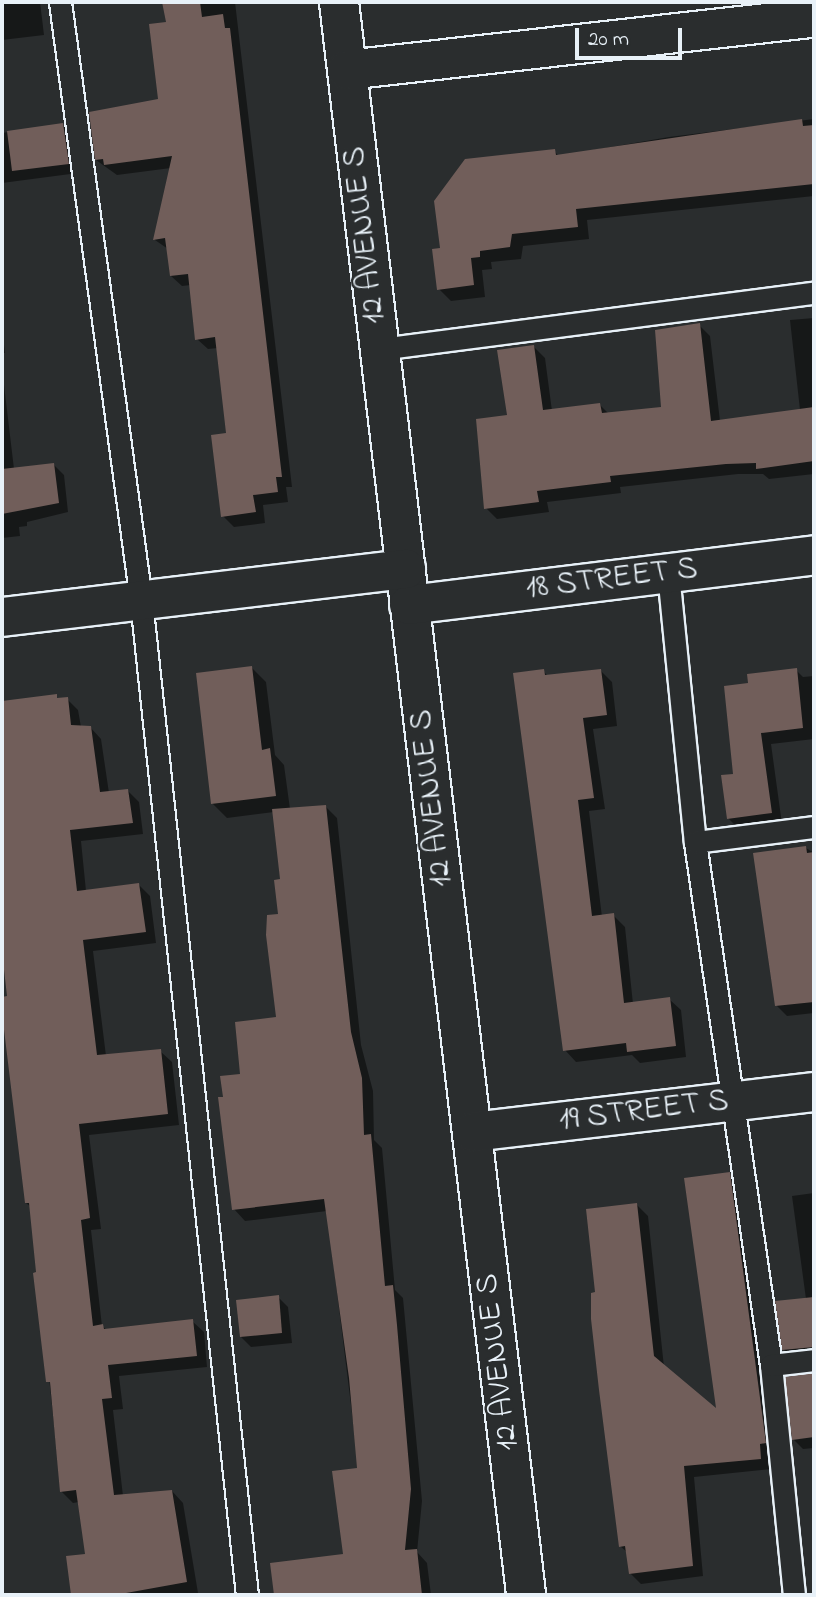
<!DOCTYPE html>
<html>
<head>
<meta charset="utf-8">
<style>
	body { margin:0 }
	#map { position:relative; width:816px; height:1597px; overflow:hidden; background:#2a2d2e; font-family:"Indie Flower",sans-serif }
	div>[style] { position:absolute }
	.shadow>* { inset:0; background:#0007 }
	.building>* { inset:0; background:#715e5a }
	.roads { filter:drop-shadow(2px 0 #e8f1f8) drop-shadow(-2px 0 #e8f1f8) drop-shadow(0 2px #e8f1f8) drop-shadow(0 -2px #e8f1f8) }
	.lane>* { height:21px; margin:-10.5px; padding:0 10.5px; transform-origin:10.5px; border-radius:10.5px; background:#2a2d2e }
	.street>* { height:38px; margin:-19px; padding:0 19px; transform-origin:19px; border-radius:19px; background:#2a2d2e }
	span { translate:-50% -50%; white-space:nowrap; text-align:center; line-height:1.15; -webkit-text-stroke:5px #2a2d2e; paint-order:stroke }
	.street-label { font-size:32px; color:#e8f1f8 }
	.frame { position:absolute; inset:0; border:4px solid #e8f1f8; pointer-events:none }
	.scale { position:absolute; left:575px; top:28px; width:107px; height:32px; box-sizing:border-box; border:4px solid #e8f1f8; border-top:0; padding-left:9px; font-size:21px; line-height:24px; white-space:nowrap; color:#e8f1f8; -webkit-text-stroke:5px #2a2d2e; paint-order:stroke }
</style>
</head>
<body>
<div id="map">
	<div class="shadow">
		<div style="clip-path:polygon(2px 2px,40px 2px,44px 35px,2px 40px)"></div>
		<div style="clip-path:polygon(164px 2px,235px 2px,292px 487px,286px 487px,288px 502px,263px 505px,265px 523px,234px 527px,223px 516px,228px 435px,218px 348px,208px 349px,197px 339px,191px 285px,182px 286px,171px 276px,168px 249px,155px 240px,171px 168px,117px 175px,96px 160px,160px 101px,168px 23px)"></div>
		<div style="clip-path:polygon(814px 119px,814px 196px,587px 220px,589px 239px,523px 246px,521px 259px,491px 262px,492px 269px,482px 270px,485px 297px,451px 301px,439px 289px,442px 250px,554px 151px,559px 156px,669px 137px)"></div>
		<div style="clip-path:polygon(62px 124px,73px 135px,78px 173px,2px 183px,2px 133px)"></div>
		<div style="clip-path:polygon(814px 318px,814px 474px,769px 479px,763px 474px,738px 474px,620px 487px,621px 493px,547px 502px,549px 512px,497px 519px,486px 508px,508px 416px,534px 347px,545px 358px,552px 411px,600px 405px,609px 414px,663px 409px,699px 325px,710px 336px,720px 421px,800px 410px,790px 320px)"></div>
		<div style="clip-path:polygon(2px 329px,5px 353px,2px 353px)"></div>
		<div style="clip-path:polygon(2px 368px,14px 469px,54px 465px,64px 475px,68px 512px,27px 522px,27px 526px,19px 527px,20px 536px,2px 538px)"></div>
		<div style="clip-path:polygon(252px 668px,266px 682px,275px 755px,284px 765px,290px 809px,326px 807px,337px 818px,361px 1045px,373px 1091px,374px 1140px,382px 1148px,395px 1290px,403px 1298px,422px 1501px,417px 1552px,427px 1563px,431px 1595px,275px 1595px,272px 1565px,345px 1556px,359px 1470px,327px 1211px,245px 1221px,234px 1209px,242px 1076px,278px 1018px,282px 881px,274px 812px,227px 818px,212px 803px)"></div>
		<div style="clip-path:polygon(796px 670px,803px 677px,814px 676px,814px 739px,771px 744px,782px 824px,740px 830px,728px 818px,750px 685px)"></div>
		<div style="clip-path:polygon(543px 671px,549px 677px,601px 671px,612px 682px,617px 726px,593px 729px,605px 809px,589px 811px,602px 917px,613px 915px,625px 927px,633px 1004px,669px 999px,681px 1010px,686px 1057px,640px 1063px,632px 1055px,576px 1062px,565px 1050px)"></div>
		<div style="clip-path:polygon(67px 699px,78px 710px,81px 727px,90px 727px,101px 739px,109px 793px,128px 791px,139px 802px,143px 834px,81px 841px,86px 891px,139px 885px,150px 896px,156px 943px,93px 951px,106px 1056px,160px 1051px,172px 1062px,179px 1125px,89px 1135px,101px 1229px,91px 1230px,102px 1326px,107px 1330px,192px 1321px,204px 1332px,207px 1367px,119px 1376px,123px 1409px,113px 1410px,123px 1496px,172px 1491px,183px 1503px,198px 1593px,181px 1595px,73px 1595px,68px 1558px,87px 1556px,79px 1502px,73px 1503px,61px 1491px,31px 1207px,26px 1203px,2px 1001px,9px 998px,2px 948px,2px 703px)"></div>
		<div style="clip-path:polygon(806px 848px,814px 853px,814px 1013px,787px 1016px,777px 1006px)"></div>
		<div style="clip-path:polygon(729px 1174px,740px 1185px,776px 1453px,772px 1469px,694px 1477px,703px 1576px,641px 1584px,630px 1573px,628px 1553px,620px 1546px,597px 1294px,637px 1205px,648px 1216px,664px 1367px,718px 1412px)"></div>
		<div style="clip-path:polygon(814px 1193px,814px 1358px,794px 1360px,784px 1350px,806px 1299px,792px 1196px)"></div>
		<div style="clip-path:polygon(278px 1297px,288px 1307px,292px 1343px,251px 1347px,241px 1337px)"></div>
		<div style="clip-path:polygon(814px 1374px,814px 1448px,803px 1449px,793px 1439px,787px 1378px)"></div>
	</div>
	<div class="building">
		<div style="clip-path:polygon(162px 2px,200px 2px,202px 17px,223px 14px,225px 28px,230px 28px,282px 477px,276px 477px,278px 492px,253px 495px,256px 512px,221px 517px,211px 435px,226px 433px,215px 337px,195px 340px,188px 274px,170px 276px,165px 238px,153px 240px,172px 156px,104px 165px,103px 159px,95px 160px,89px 112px,158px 99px,149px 24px,166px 22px)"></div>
		<div style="clip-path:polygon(802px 119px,803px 126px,814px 125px,814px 184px,576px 209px,578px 227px,512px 234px,510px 247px,480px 251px,480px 257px,471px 258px,474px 285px,437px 290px,432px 249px,440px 248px,434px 201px,465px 159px,555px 149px,556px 155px)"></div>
		<div style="clip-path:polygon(63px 123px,69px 164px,12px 171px,7px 131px)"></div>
		<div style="clip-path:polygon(700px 323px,711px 421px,814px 407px,814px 461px,756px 469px,756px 463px,726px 464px,610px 476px,611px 482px,537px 491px,539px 502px,484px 509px,476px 419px,507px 415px,497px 350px,534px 345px,543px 410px,600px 403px,602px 413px,661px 407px,655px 330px)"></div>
		<div style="clip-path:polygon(54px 463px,59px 503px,2px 514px,2px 469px)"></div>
		<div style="clip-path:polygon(252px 666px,262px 750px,270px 748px,276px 796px,211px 804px,196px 673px)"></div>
		<div style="clip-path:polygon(797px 668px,803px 728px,761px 733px,772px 813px,727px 819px,721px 775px,733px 774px,724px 686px,748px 683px,747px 674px)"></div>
		<div style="clip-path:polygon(544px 669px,545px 675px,601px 669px,607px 715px,583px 718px,594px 798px,578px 800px,592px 916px,614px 913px,624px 1003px,670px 997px,676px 1046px,627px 1052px,626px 1043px,563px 1051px,513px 673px)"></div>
		<div style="clip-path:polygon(57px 694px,57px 698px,68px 697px,71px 725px,91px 726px,100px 792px,128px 789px,133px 823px,70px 830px,77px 891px,139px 883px,146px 932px,83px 940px,97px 1055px,161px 1049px,168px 1114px,79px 1124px,90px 1218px,81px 1220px,93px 1326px,103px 1324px,104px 1329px,193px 1319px,197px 1356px,108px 1365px,112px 1398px,102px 1399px,114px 1495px,172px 1490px,187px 1582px,115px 1595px,71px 1595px,66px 1556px,85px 1554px,76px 1490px,60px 1492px,50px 1382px,46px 1382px,33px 1273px,36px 1272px,29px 1203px,25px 1203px,2px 1013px,2px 997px,7px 996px,2px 952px,2px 701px)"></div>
		<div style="clip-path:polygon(326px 805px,351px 1032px,362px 1078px,364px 1135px,371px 1134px,385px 1286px,393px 1285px,397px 1325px,411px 1489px,405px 1550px,417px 1549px,422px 1595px,274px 1595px,270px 1563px,343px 1554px,332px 1471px,357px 1468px,349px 1378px,324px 1199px,232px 1210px,218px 1097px,223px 1097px,220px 1076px,240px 1074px,235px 1022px,276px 1017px,266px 935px,267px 915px,278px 914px,274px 880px,280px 879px,272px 809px)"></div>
		<div style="clip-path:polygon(806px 846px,807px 853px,814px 852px,814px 1002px,775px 1006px,753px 853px)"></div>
		<div style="clip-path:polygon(730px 1172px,766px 1443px,760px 1444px,761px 1459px,684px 1466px,693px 1566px,629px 1574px,625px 1546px,619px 1547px,599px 1390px,591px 1319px,591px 1293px,595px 1292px,586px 1209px,637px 1203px,654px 1356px,716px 1408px,684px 1178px)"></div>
		<div style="clip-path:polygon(279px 1295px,282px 1333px,240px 1337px,236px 1300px)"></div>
		<div style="clip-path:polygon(814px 1297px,814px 1347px,782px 1350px,775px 1301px)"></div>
		<div style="clip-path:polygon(814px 1373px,814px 1437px,792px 1440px,785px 1377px)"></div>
	</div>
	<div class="roads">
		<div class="lane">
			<div style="left:60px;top:2px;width:603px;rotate:82.29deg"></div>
			<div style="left:141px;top:600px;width:1001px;rotate:83.92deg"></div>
			<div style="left:380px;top:349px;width:438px;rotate:-7.4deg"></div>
			<div style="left:668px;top:573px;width:270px;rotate:84.3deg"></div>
			<div style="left:695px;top:842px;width:528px;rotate:81.73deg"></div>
			<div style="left:771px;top:1365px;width:231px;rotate:84.3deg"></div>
			<div style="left:695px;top:842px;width:120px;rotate:-7.2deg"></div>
			<div style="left:771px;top:1365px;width:43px;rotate:-6.6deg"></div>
		</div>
		<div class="street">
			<div style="left:339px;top:2px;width:1604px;rotate:83.3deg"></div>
			<div style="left:347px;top:70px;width:470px;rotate:-6.4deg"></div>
			<div style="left:409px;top:605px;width:408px;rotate:-7deg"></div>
			<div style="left:2px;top:617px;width:407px;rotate:-6.8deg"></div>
			<div style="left:473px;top:1132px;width:343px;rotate:-6.7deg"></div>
		</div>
	</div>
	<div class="street-label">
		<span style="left:366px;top:235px;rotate:-97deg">12 AVENUE S</span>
		<span style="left:612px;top:580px;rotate:-7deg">18 STREET S</span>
		<span style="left:433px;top:798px;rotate:-97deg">12 AVENUE S</span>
		<span style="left:644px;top:1112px;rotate:-7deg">19 STREET S</span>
		<span style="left:499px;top:1362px;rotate:-97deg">12 AVENUE S</span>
	</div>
	<div class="frame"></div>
	<div class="scale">20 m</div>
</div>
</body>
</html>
